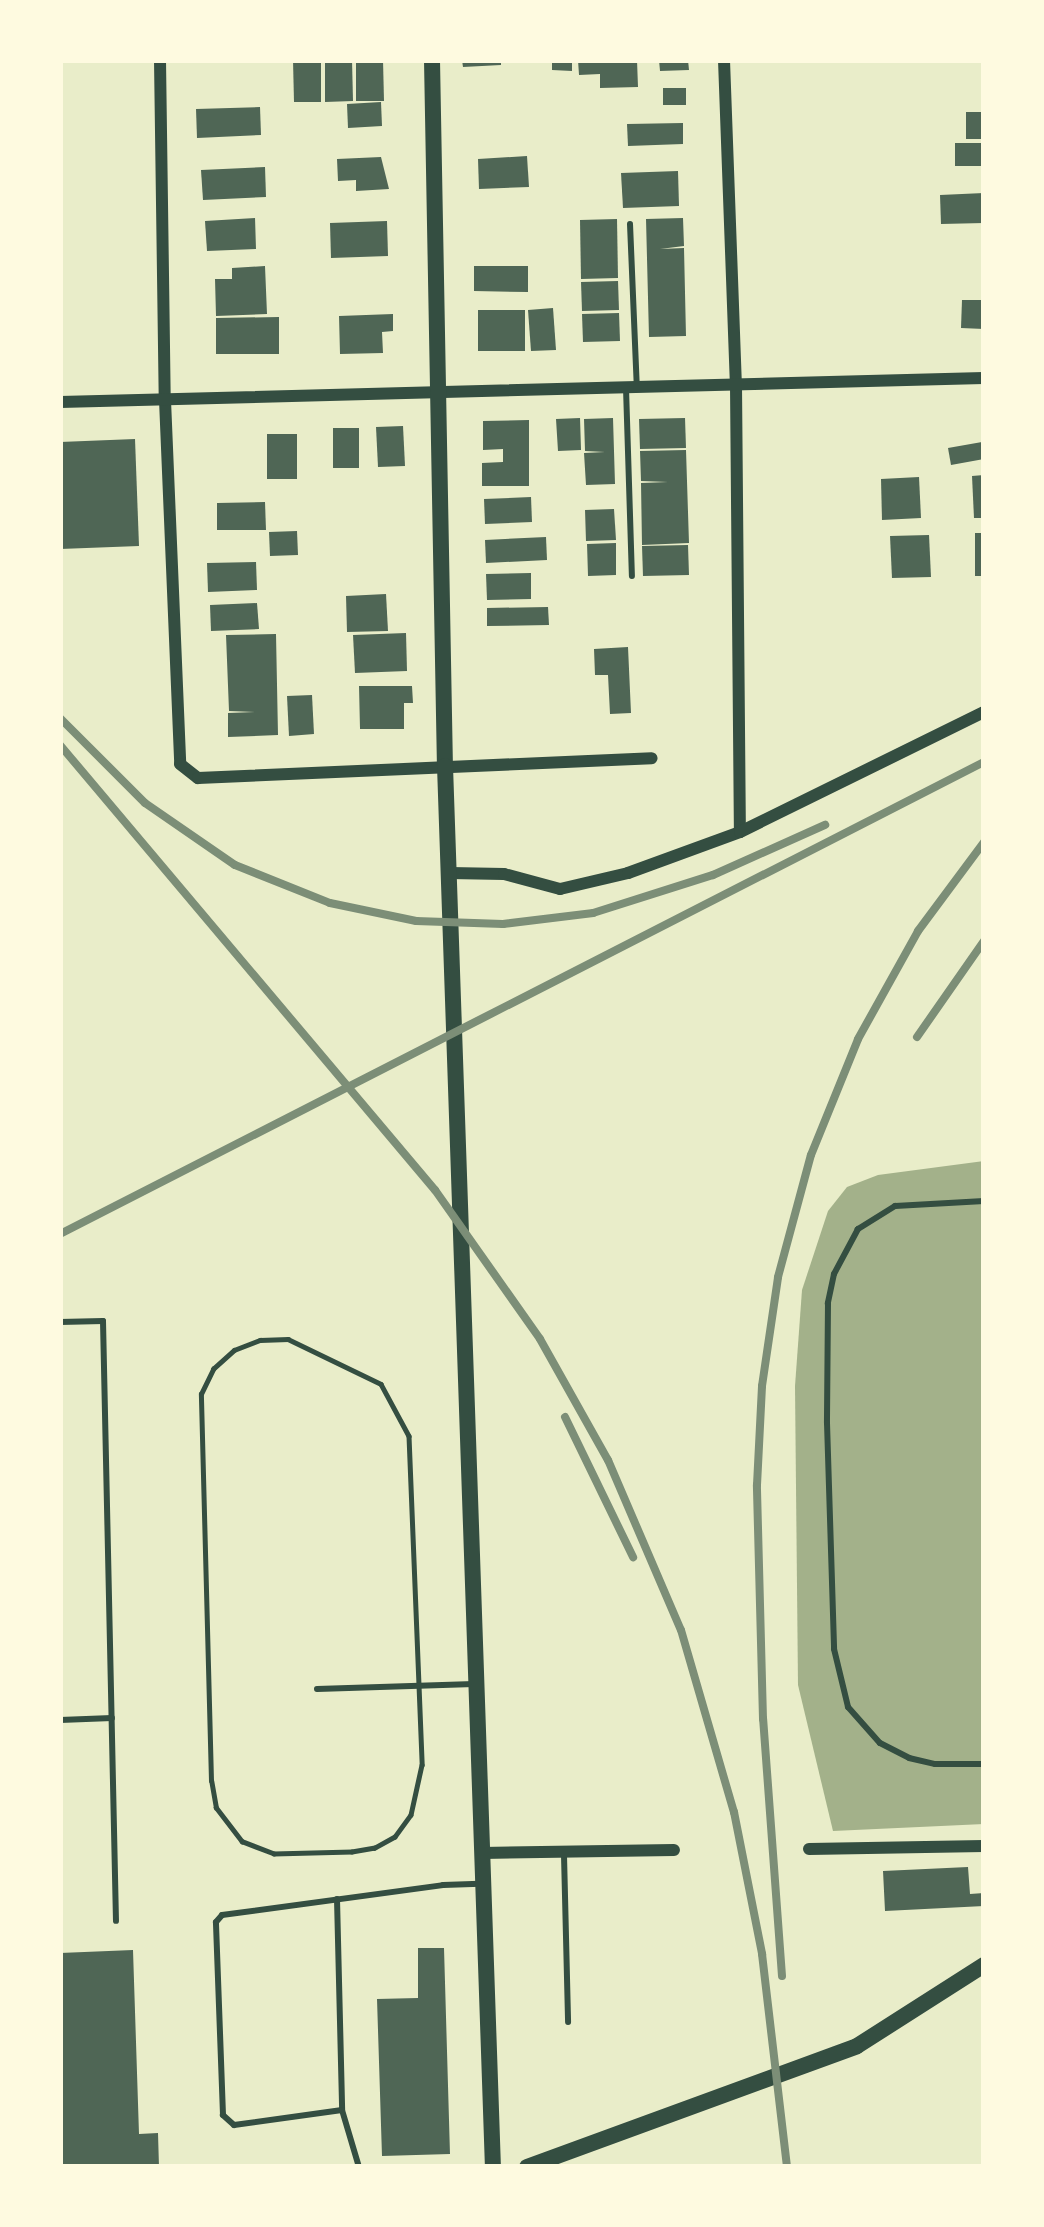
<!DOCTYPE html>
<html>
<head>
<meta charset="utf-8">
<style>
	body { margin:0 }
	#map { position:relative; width:1044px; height:2227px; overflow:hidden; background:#e9edc9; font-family:"Alegreya Sans",sans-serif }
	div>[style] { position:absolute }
	.water>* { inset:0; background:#a3b18a }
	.building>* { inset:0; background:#4f6655 }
	.path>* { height:4.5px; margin:-2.25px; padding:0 2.25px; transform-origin:2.25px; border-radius:2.25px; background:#344e41 }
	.service>* { height:6px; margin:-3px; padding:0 3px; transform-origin:3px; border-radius:3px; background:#344e41 }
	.minor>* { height:12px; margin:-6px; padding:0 6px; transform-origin:6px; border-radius:6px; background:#344e41 }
	.tertiary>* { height:16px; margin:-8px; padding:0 8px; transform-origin:8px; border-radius:8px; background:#344e41 }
	.rail>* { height:8px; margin:-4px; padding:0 4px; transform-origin:4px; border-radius:4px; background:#7c8e77 }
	span { translate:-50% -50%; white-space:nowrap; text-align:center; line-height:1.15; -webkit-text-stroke:12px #fefae0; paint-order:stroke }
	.frame { position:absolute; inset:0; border:63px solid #fefae0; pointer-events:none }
</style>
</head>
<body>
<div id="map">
	<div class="water">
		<div style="clip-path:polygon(984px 1161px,984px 1824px,833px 1831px,798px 1685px,795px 1386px,802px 1290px,828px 1211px,847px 1187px,878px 1175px)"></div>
	</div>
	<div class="building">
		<div style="clip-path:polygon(293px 60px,321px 60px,321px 102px,294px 102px)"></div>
		<div style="clip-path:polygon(325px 60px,352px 60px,353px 101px,325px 102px)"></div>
		<div style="clip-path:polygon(356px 60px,383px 60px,384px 101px,356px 101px)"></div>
		<div style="clip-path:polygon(462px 60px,501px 60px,501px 65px,463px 67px)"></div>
		<div style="clip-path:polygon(552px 60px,572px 60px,572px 71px,552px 70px)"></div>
		<div style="clip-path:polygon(578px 60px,637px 60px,638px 87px,600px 88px,600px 74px,579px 75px)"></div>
		<div style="clip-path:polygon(659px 60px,688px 60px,689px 70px,660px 71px)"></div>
		<div style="clip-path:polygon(663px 88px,686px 88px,686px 105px,663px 105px)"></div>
		<div style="clip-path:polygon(381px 102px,382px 126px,348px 128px,347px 104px)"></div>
		<div style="clip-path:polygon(260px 107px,261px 135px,197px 138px,196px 109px)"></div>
		<div style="clip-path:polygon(966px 112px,984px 112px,984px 139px,966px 139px)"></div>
		<div style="clip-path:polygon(683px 123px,683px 144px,628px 146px,627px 124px)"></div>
		<div style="clip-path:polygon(955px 143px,984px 143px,984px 166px,955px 166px)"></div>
		<div style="clip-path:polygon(527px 156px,529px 187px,479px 189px,478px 159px)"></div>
		<div style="clip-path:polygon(381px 157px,389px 189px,356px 191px,356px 180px,338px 181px,337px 159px)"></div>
		<div style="clip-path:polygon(265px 167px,266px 197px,203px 200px,201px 170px)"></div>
		<div style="clip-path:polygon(678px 171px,679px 206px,623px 208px,621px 173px)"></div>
		<div style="clip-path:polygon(984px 193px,984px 223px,941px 224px,940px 195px)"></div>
		<div style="clip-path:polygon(255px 218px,256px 249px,207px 251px,205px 221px)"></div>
		<div style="clip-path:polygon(683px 218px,684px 246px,660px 249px,684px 248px,686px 336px,649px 337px,646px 219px)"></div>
		<div style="clip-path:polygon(617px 219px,618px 278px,581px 279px,580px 220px)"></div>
		<div style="clip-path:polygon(387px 221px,388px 256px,331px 258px,330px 223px)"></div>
		<div style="clip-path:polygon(265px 266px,267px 314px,216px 316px,215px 279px,232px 279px,232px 268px)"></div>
		<div style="clip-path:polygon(474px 266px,528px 266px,528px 292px,474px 291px)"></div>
		<div style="clip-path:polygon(618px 281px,619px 310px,582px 311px,581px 282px)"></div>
		<div style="clip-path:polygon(962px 300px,984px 300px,984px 329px,961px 328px)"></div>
		<div style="clip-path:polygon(553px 308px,556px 350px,531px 351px,528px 310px)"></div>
		<div style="clip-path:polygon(478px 310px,525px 310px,525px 351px,478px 351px)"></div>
		<div style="clip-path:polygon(619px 313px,620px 341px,583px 342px,582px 314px)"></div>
		<div style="clip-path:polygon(393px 314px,393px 331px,382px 332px,383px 353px,340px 354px,339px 316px)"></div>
		<div style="clip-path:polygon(279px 317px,279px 354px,216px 354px,216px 318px)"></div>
		<div style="clip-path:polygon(580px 418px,581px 450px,558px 451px,556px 419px)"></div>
		<div style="clip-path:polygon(613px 418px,615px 484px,586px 485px,584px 453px,605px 452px,585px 451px,584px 419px)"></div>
		<div style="clip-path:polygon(685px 418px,686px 448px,640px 449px,639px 419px)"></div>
		<div style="clip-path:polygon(529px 420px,529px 486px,482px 486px,482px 463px,503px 462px,503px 449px,483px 450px,483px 421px)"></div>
		<div style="clip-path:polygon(403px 426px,405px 466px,378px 467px,376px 427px)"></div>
		<div style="clip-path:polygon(333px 428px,359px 428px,359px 468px,333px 468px)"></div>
		<div style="clip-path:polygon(267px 434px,297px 434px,297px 479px,267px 479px)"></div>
		<div style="clip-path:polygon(135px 439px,139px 546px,60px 549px,60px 442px)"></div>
		<div style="clip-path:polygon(982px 442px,984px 459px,951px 465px,948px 448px)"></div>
		<div style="clip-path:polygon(686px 450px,689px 543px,642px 545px,641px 483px,668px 482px,641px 481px,640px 451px)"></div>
		<div style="clip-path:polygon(984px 475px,984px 518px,974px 518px,972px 476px)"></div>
		<div style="clip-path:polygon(919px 477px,921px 518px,882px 520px,881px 479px)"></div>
		<div style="clip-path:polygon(531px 497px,532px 522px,485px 524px,484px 499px)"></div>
		<div style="clip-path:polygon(265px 502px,266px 530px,217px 530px,217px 503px)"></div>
		<div style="clip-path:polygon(614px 509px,616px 540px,586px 541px,585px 510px)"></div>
		<div style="clip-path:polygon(297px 531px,298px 555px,270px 556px,269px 532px)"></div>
		<div style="clip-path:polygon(975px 533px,984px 533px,984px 576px,975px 576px)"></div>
		<div style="clip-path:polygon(929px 535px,931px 577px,892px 578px,890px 536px)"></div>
		<div style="clip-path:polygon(546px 537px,547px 560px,486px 563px,485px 540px)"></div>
		<div style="clip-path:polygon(616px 543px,616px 575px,588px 576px,587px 544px)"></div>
		<div style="clip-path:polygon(688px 545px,689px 575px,643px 576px,642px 546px)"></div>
		<div style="clip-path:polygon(256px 562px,257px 590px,208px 592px,207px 563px)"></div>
		<div style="clip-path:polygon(531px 573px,531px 599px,487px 600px,486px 574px)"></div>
		<div style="clip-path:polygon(386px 594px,388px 631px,347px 632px,346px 596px)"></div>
		<div style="clip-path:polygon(257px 603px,259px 629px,211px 631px,210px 605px)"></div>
		<div style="clip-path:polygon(548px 607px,549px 625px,487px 626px,487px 608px)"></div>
		<div style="clip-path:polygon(406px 633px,407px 671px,355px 673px,353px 635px)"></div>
		<div style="clip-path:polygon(276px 634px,278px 735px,228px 737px,228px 713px,255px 712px,229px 711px,226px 635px)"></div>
		<div style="clip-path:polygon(628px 647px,631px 713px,610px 714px,608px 675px,595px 675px,594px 649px)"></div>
		<div style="clip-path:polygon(359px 686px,412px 686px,413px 703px,404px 703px,404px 729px,360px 729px)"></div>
		<div style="clip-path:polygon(312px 695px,314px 734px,289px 736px,287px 696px)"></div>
		<div style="clip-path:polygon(968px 1867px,970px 1894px,984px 1893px,984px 1906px,885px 1911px,883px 1871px)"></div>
		<div style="clip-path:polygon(418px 1948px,444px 1948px,450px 2154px,382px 2156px,377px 1999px,418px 1998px)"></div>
		<div style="clip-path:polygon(133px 1950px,139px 2134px,158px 2133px,159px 2167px,60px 2167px,60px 1953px)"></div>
	</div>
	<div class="path">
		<div style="left:288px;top:1339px;width:103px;rotate:25.8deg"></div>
		<div style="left:381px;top:1384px;width:59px;rotate:61.7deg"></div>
		<div style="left:409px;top:1436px;width:329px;rotate:87.7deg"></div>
		<div style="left:422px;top:1765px;width:51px;rotate:102.4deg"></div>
		<div style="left:411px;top:1815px;width:27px;rotate:126deg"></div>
		<div style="left:395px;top:1837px;width:23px;rotate:151deg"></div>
		<div style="left:375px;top:1848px;width:23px;rotate:170deg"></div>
		<div style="left:352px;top:1852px;width:78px;rotate:178.5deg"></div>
		<div style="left:274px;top:1854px;width:34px;rotate:-159deg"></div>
		<div style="left:242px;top:1842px;width:43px;rotate:-127.4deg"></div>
		<div style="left:216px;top:1808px;width:27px;rotate:-100deg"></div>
		<div style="left:211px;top:1781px;width:387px;rotate:-91.5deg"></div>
		<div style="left:201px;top:1394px;width:28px;rotate:-64deg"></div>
		<div style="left:213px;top:1369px;width:28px;rotate:-42deg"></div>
		<div style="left:234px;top:1350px;width:28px;rotate:-21deg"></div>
		<div style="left:260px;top:1340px;width:28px;rotate:-2deg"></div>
	</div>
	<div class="service">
		<div style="left:630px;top:224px;width:164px;rotate:87.6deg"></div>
		<div style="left:626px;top:388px;width:188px;rotate:88.2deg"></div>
		<div style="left:984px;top:1201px;width:89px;rotate:176.8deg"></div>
		<div style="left:895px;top:1206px;width:44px;rotate:148.1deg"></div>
		<div style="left:858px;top:1229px;width:51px;rotate:118.1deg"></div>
		<div style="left:834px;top:1274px;width:30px;rotate:102deg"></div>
		<div style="left:828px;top:1303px;width:120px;rotate:90.5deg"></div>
		<div style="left:827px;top:1423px;width:226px;rotate:88.2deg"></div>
		<div style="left:834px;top:1649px;width:60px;rotate:76.4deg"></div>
		<div style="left:848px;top:1707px;width:48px;rotate:48.4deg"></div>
		<div style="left:880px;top:1743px;width:33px;rotate:27deg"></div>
		<div style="left:909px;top:1758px;width:27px;rotate:13deg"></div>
		<div style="left:935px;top:1764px;width:49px"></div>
		<div style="left:60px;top:1322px;width:43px;rotate:-1.3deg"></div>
		<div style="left:103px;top:1321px;width:600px;rotate:88.76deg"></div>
		<div style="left:317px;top:1689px;width:157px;rotate:-1.8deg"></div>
		<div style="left:60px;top:1720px;width:52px;rotate:-2.2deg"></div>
		<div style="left:564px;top:1855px;width:167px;rotate:88.6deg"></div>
		<div style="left:337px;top:1899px;width:211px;rotate:88.6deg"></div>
		<div style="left:342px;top:2110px;width:109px;rotate:172.1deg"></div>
		<div style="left:234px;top:2125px;width:15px;rotate:-138deg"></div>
		<div style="left:223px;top:2115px;width:193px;rotate:-92.1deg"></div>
		<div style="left:216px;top:1922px;width:9px;rotate:-49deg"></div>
		<div style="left:222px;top:1915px;width:223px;rotate:-7.7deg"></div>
		<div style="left:443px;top:1885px;width:37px;rotate:-2deg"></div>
		<div style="left:342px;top:2110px;width:59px;rotate:73.4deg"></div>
	</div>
	<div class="minor">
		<div style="left:160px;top:60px;width:340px;rotate:89.2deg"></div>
		<div style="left:165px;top:400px;width:364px;rotate:87.6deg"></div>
		<div style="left:180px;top:764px;width:23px;rotate:38deg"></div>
		<div style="left:198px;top:778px;width:454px;rotate:-2.5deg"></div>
		<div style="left:724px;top:60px;width:325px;rotate:87.9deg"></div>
		<div style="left:736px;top:385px;width:447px;rotate:89.5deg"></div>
		<div style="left:60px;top:402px;width:924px;rotate:-1.49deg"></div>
		<div style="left:450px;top:873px;width:54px;rotate:1.1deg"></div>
		<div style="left:504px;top:874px;width:58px;rotate:15deg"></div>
		<div style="left:560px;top:889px;width:70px;rotate:-13.2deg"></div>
		<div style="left:628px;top:873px;width:119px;rotate:-20.1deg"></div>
		<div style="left:740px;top:832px;width:272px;rotate:-26.2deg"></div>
		<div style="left:809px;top:1849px;width:175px;rotate:-1deg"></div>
		<div style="left:482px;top:1853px;width:192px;rotate:-0.9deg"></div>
	</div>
	<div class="tertiary">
		<div style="left:432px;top:60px;width:706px;rotate:88.95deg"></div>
		<div style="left:445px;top:766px;width:1402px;rotate:88.04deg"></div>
		<div style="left:527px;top:2167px;width:351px;rotate:-20.1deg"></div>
		<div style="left:857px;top:2046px;width:151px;rotate:-32.5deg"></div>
	</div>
	<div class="rail">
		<div style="left:60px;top:718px;width:120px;rotate:45deg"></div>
		<div style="left:145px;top:803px;width:109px;rotate:34.6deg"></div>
		<div style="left:235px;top:865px;width:102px;rotate:21.8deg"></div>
		<div style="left:330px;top:903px;width:88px;rotate:11.8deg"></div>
		<div style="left:416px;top:921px;width:87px;rotate:2deg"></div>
		<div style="left:503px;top:924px;width:91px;rotate:-7deg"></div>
		<div style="left:593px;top:913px;width:126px;rotate:-17.6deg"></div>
		<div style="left:713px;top:875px;width:123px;rotate:-24.1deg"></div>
		<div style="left:60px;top:745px;width:582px;rotate:49.88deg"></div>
		<div style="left:435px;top:1190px;width:182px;rotate:54.8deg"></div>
		<div style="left:540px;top:1339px;width:139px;rotate:60.7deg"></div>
		<div style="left:608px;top:1460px;width:185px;rotate:66.8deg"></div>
		<div style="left:681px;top:1630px;width:190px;rotate:73.8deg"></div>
		<div style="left:734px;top:1812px;width:145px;rotate:78.8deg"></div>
		<div style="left:762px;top:1954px;width:214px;rotate:83.3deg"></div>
		<div style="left:917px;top:1037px;width:117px;rotate:-55.1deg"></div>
		<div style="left:60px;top:1234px;width:1038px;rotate:-27.06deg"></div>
		<div style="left:565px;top:1417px;width:156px;rotate:64.1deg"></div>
		<div style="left:782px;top:1976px;width:258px;rotate:-94.2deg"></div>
		<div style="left:763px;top:1719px;width:234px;rotate:-91.5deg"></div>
		<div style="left:757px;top:1485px;width:99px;rotate:-87.1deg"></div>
		<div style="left:762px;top:1386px;width:110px;rotate:-81.6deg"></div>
		<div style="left:778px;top:1277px;width:126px;rotate:-74.9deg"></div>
		<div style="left:811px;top:1155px;width:125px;rotate:-67.9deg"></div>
		<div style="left:858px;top:1039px;width:124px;rotate:-60.9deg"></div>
		<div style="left:918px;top:931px;width:111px;rotate:-53.4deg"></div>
	</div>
	<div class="frame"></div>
</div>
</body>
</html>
